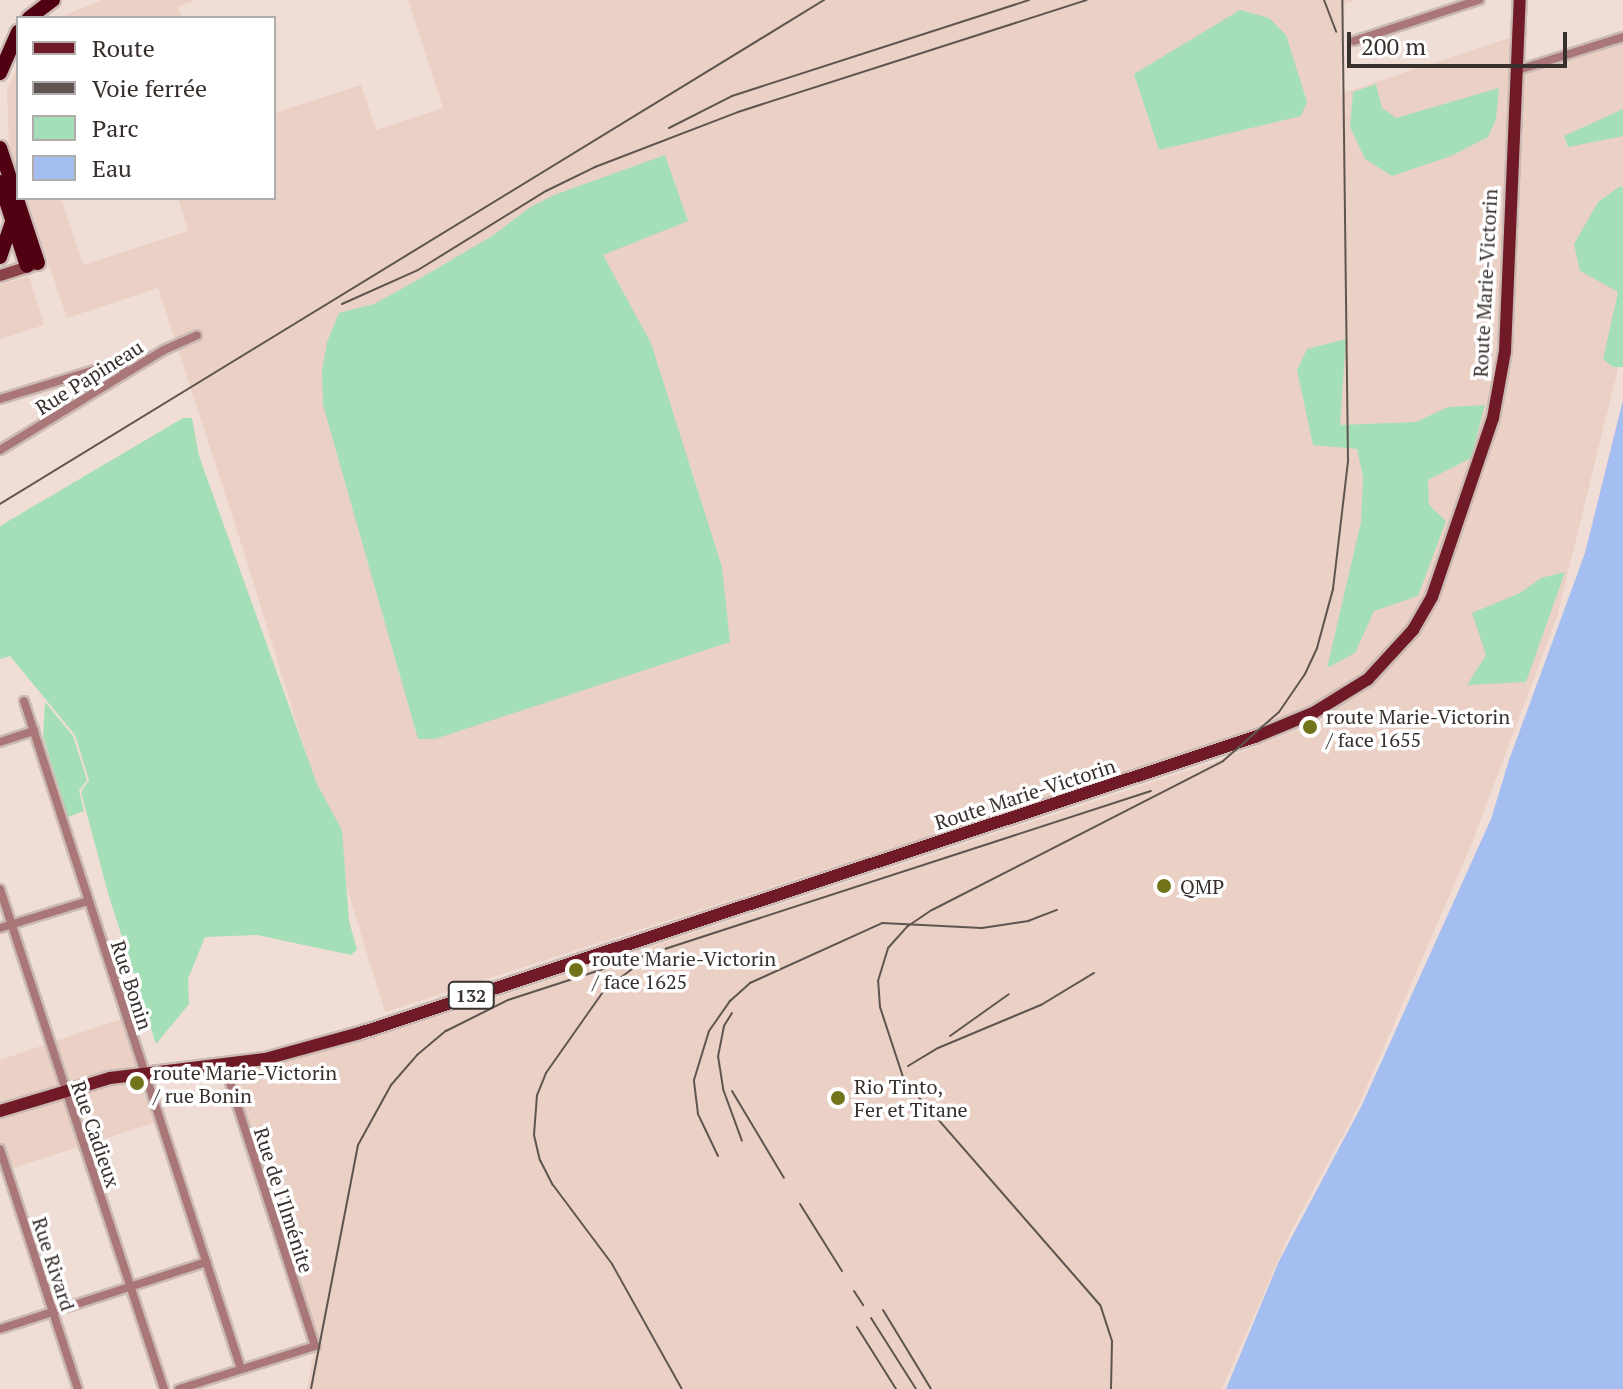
<!DOCTYPE html>
<html>
<head>
<meta charset="utf-8">
<style>
	body { margin:0 }
	#map { position:relative; width:1623px; height:1389px; overflow:hidden; background:#f0ddd5; font-family:"PT Serif",serif }
	div>[style] { position:absolute }
	.built>* { inset:0; background:#ebd0c5 }
	.green>* { inset:0; background:#a5dfb8 }
	.water>* { inset:0; background:#a4bef2 }
	.roads { filter:drop-shadow(2px 0 #cbbab3) drop-shadow(-2px 0 #cbbab3) drop-shadow(0 2px #cbbab3) drop-shadow(0 -2px #cbbab3) }
	.street>* { height:8px; margin:-4px; padding:0 4px; transform-origin:4px; border-radius:4px; background:#aa7779 }
	.secondary>* { height:11px; margin:-5.5px; padding:0 5.5px; transform-origin:5.5px; border-radius:5.5px; background:#8a4449 }
	.primary>* { height:12px; margin:-6px; padding:0 6px; transform-origin:6px; border-radius:6px; background:#701a27 }
	.highway>* { height:14px; margin:-7px; padding:0 7px; transform-origin:7px; border-radius:7px; background:#500011 }
	.rail>* { height:2px; margin:-1px; padding:0 1px; transform-origin:1px; border-radius:1px; background:#5f5550 }
	.dots>* { width:22px; height:22px; translate:-50% -50%; box-sizing:border-box; border:4px solid #fff; border-radius:50% }
	span { translate:-50% -50%; white-space:nowrap; text-align:center; line-height:1.15; -webkit-text-stroke:7px #fff; paint-order:stroke }
	.shield-label span { padding:2px 6px; background:#fff; border:2px solid; border-radius:6px; -webkit-text-stroke-width:0 }
	.shield-label { font-size:18px; color:#38302d; font-weight:700 }
	.street-label { font-size:20px; color:#38302d }
	.poi-label { font-size:20px; color:#38302d }
	.left { translate:0 -50%; text-align:left }
	.legend { position:absolute; left:16px; top:16px; width:260px; height:184px; box-sizing:border-box; background:#fff; border:2px solid #afacab; margin:0; padding:10px 14px; list-style:none; font-size:24px; color:#38302d }
	.legend li { display:flex; align-items:center; gap:16px; height:40px }
	.legend b { width:40px; border:2px solid #afacab }
	.scale { position:absolute; left:1347px; top:32px; width:220px; height:36px; box-sizing:border-box; border:4px solid #38302d; border-top:0; padding-left:10px; font-size:24px; line-height:28px; white-space:nowrap; color:#38302d; -webkit-text-stroke:6px #fff; paint-order:stroke }
</style>
</head>
<body>
<div id="map">
	<div class="built">
		<div style="clip-path:polygon(102px 0,196px 0,178px 6px,182px 18px,58px 18px)"></div>
		<div style="clip-path:polygon(408px 0,1356px 0,1345px 4px,1340px 94px,1515px 36px,1513px 75px,1623px 42px,1623px 348px,1557px 617px,1470px 848px,1358px 1107px,1290px 1233px,1222px 1389px,307px 1389px,315px 1346px,246px 1123px,233px 1068px,282px 1061px,401px 1029px,1217px 761px,1325px 720px,1313px 705px,1278px 723px,385px 1012px,244px 552px,158px 288px,67px 318px,27px 198px,61px 198px,83px 265px,188px 231px,178px 198px,274px 198px,274px 113px,361px 85px,376px 130px,443px 108px)"></div>
		<div style="clip-path:polygon(18px 66px,18px 172px,9px 147px,7px 89px)"></div>
		<div style="clip-path:polygon(29px 276px,44px 325px,0 339px,0 285px)"></div>
		<div style="clip-path:polygon(121px 1019px,154px 1123px,0 1172px,0 1060px)"></div>
	</div>
	<div class="green">
		<div style="clip-path:polygon(1240px 10px,1269px 18px,1286px 35px,1307px 102px,1301px 116px,1159px 150px,1134px 74px)"></div>
		<div style="clip-path:polygon(1376px 84px,1382px 108px,1396px 118px,1499px 88px,1496px 119px,1488px 137px,1451px 156px,1392px 176px,1365px 159px,1350px 127px,1353px 92px)"></div>
		<div style="clip-path:polygon(1623px 109px,1623px 136px,1568px 147px,1564px 136px)"></div>
		<div style="clip-path:polygon(665px 155px,688px 221px,603px 255px,651px 343px,722px 567px,730px 642px,435px 739px,418px 739px,323px 405px,322px 371px,327px 342px,339px 313px,374px 304px,414px 282px,492px 236px,529px 208px,554px 195px)"></div>
		<div style="clip-path:polygon(1619px 187px,1623px 187px,1623px 367px,1613px 367px,1603px 359px,1618px 292px,1580px 271px,1574px 244px,1598px 202px)"></div>
		<div style="clip-path:polygon(1346px 339px,1340px 425px,1416px 422px,1448px 407px,1485px 405px,1471px 458px,1428px 480px,1429px 505px,1446px 521px,1418px 596px,1374px 611px,1355px 653px,1327px 668px,1361px 522px,1363px 477px,1357px 449px,1313px 445px,1297px 370px,1307px 349px)"></div>
		<div style="clip-path:polygon(183px 418px,192px 418px,199px 456px,317px 784px,342px 830px,349px 921px,357px 949px,351px 955px,257px 935px,205px 937px,188px 979px,189px 1004px,156px 1044px,108px 893px,81px 792px,89px 780px,75px 735px,10px 656px,0 659px,0 526px)"></div>
		<div style="clip-path:polygon(1565px 572px,1526px 682px,1467px 685px,1486px 655px,1472px 613px,1520px 593px,1541px 578px)"></div>
		<div style="clip-path:polygon(45px 702px,73px 736px,87px 780px,79px 791px,84px 811px,68px 817px,43px 736px)"></div>
	</div>
	<div class="water">
		<div style="clip-path:polygon(1623px 400px,1623px 1389px,1226px 1389px,1279px 1261px,1361px 1107px,1491px 819px,1509px 760px,1585px 553px)"></div>
	</div>
	<div class="roads">
		<div class="street">
			<div style="left:1354px;top:41px;width:132px;rotate:-18.2deg"></div>
			<div style="left:1518px;top:70px;width:110px;rotate:-17.4deg"></div>
			<div style="left:0;top:399px;width:112px;rotate:-17.1deg"></div>
			<div style="left:107px;top:366px;width:11px;rotate:-5deg"></div>
			<div style="left:118px;top:365px;width:11px;rotate:38deg"></div>
			<div style="left:0;top:450px;width:192px;rotate:-31.4deg"></div>
			<div style="left:164px;top:350px;width:36px;rotate:-24deg"></div>
			<div style="left:24px;top:701px;width:702px;rotate:72deg"></div>
			<div style="left:0;top:742px;width:36px;rotate:-18deg"></div>
			<div style="left:0;top:889px;width:526px;rotate:71.84deg"></div>
			<div style="left:0;top:928px;width:92px;rotate:-17.1deg"></div>
			<div style="left:0;top:1149px;width:252px;rotate:72deg"></div>
			<div style="left:0;top:1329px;width:217px;rotate:-18deg"></div>
			<div style="left:179px;top:1389px;width:143px;rotate:-17.5deg"></div>
			<div style="left:315px;top:1346px;width:295px;rotate:-107.9deg"></div>
		</div>
		<div class="secondary">
			<div style="left:0;top:275px;width:36px;rotate:-18deg"></div>
		</div>
		<div class="primary">
			<div style="left:0;top:1111px;width:115px;rotate:-16.7deg"></div>
			<div style="left:110px;top:1078px;width:156px;rotate:-7deg"></div>
			<div style="left:265px;top:1059px;width:98px;rotate:-15.3deg"></div>
			<div style="left:360px;top:1033px;width:943px;rotate:-18.3deg"></div>
			<div style="left:1255px;top:737px;width:63px;rotate:-22.5deg"></div>
			<div style="left:1313px;top:713px;width:65px;rotate:-31.7deg"></div>
			<div style="left:1368px;top:679px;width:67px;rotate:-47.4deg"></div>
			<div style="left:1413px;top:630px;width:38px;rotate:-60deg"></div>
			<div style="left:1432px;top:597px;width:189px;rotate:-71.2deg"></div>
			<div style="left:1493px;top:418px;width:68px;rotate:-79.8deg"></div>
			<div style="left:1505px;top:351px;width:351px;rotate:-87.6deg"></div>
		</div>
		<div class="highway">
			<div style="left:29px;top:18px;width:30px;rotate:-37deg"></div>
			<div style="left:0;top:73px;width:45px;rotate:-66.3deg"></div>
			<div style="left:0;top:148px;width:121px;rotate:71.7deg"></div>
			<div style="left:0;top:182px;width:88px;rotate:72.2deg"></div>
			<div style="left:0;top:257px;width:37px;rotate:-71deg"></div>
		</div>
	</div>
	<div class="rail">
		<div style="left:1324px;top:0;width:34px;rotate:69deg"></div>
		<div style="left:669px;top:128px;width:71px;rotate:-26.9deg"></div>
		<div style="left:732px;top:96px;width:312px;rotate:-17.9deg"></div>
		<div style="left:342px;top:304px;width:83px;rotate:-24.1deg"></div>
		<div style="left:418px;top:270px;width:150px;rotate:-31.7deg"></div>
		<div style="left:546px;top:191px;width:55px;rotate:-26.1deg"></div>
		<div style="left:595px;top:167px;width:153px;rotate:-21deg"></div>
		<div style="left:738px;top:112px;width:366px;rotate:-17.8deg"></div>
		<div style="left:0;top:504px;width:966px;rotate:-31.45deg"></div>
		<div style="left:636px;top:966px;width:39px;rotate:143deg"></div>
		<div style="left:605px;top:989px;width:103px;rotate:125.1deg"></div>
		<div style="left:546px;top:1073px;width:24px;rotate:112deg"></div>
		<div style="left:537px;top:1095px;width:40px;rotate:94.3deg"></div>
		<div style="left:534px;top:1135px;width:26px;rotate:77deg"></div>
		<div style="left:540px;top:1160px;width:28px;rotate:63deg"></div>
		<div style="left:553px;top:1185px;width:99px;rotate:53.2deg"></div>
		<div style="left:612px;top:1264px;width:143px;rotate:60.8deg"></div>
		<div style="left:732px;top:1013px;width:15px;rotate:122deg"></div>
		<div style="left:724px;top:1026px;width:31px;rotate:101deg"></div>
		<div style="left:718px;top:1056px;width:33px;rotate:81deg"></div>
		<div style="left:723px;top:1089px;width:55px;rotate:69.9deg"></div>
		<div style="left:950px;top:1036px;width:72px;rotate:-35.4deg"></div>
		<div style="left:908px;top:1066px;width:35px;rotate:-31deg"></div>
		<div style="left:938px;top:1048px;width:112px;rotate:-22.7deg"></div>
		<div style="left:1041px;top:1005px;width:62px;rotate:-31.1deg"></div>
		<div style="left:732px;top:1091px;width:101px;rotate:59.1deg"></div>
		<div style="left:718px;top:1156px;width:47px;rotate:-115.5deg"></div>
		<div style="left:698px;top:1114px;width:34px;rotate:-97deg"></div>
		<div style="left:694px;top:1080px;width:51px;rotate:-73deg"></div>
		<div style="left:709px;top:1031px;width:37px;rotate:-55deg"></div>
		<div style="left:730px;top:1001px;width:27px;rotate:-42deg"></div>
		<div style="left:750px;top:983px;width:145px;rotate:-24.4deg"></div>
		<div style="left:882px;top:923px;width:100px;rotate:2.9deg"></div>
		<div style="left:982px;top:928px;width:47px;rotate:-8.7deg"></div>
		<div style="left:1028px;top:921px;width:31px;rotate:-21deg"></div>
		<div style="left:800px;top:1204px;width:79px;rotate:57.9deg"></div>
		<div style="left:854px;top:1291px;width:17px;rotate:57deg"></div>
		<div style="left:883px;top:1310px;width:92px;rotate:58.7deg"></div>
		<div style="left:871px;top:1318px;width:84px;rotate:57.6deg"></div>
		<div style="left:857px;top:1327px;width:73px;rotate:57.8deg"></div>
		<div style="left:311px;top:1389px;width:248px;rotate:-79.1deg"></div>
		<div style="left:358px;top:1145px;width:68px;rotate:-61.2deg"></div>
		<div style="left:391px;top:1085px;width:40px;rotate:-49deg"></div>
		<div style="left:417px;top:1055px;width:38px;rotate:-40deg"></div>
		<div style="left:446px;top:1031px;width:69px;rotate:-26.6deg"></div>
		<div style="left:508px;top:1000px;width:676px;rotate:-18.01deg"></div>
		<div style="left:1111px;top:1389px;width:48px;rotate:-88.8deg"></div>
		<div style="left:1112px;top:1341px;width:38px;rotate:-108deg"></div>
		<div style="left:1100px;top:1305px;width:298px;rotate:-131.1deg"></div>
		<div style="left:904px;top:1080px;width:77px;rotate:-108.2deg"></div>
		<div style="left:880px;top:1007px;width:26px;rotate:-94deg"></div>
		<div style="left:878px;top:981px;width:34px;rotate:-73deg"></div>
		<div style="left:888px;top:948px;width:30px;rotate:-48deg"></div>
		<div style="left:908px;top:926px;width:29px;rotate:-34deg"></div>
		<div style="left:932px;top:910px;width:327px;rotate:-27.1deg"></div>
		<div style="left:1223px;top:761px;width:74px;rotate:-41.2deg"></div>
		<div style="left:1279px;top:712px;width:46px;rotate:-55.6deg"></div>
		<div style="left:1305px;top:674px;width:29px;rotate:-65deg"></div>
		<div style="left:1317px;top:648px;width:61px;rotate:-74.8deg"></div>
		<div style="left:1333px;top:589px;width:128px;rotate:-83.3deg"></div>
		<div style="left:1348px;top:462px;width:462px;rotate:-90.7deg"></div>
	</div>
	<div class="dots">
		<div style="left:1310px;top:727px;background:#71741b"></div>
		<div style="left:1164px;top:886px;background:#71741b"></div>
		<div style="left:576px;top:970px;background:#71741b"></div>
		<div style="left:137px;top:1083px;background:#71741b"></div>
		<div style="left:838px;top:1098px;background:#71741b"></div>
	</div>
	<div class="shield-label">
		<span style="left:471px;top:995px">132</span>
	</div>
	<div class="street-label">
		<span style="left:1485px;top:283px;rotate:-87deg">Route Marie-Victorin</span>
		<span style="left:89px;top:377px;rotate:-32deg">Rue Papineau</span>
		<span style="left:1025px;top:794px;rotate:-18deg">Route Marie-Victorin</span>
		<span style="left:132px;top:985px;rotate:72deg">Rue Bonin</span>
		<span style="left:96px;top:1134px;rotate:71deg">Rue Cadieux</span>
		<span style="left:284px;top:1200px;rotate:72deg">Rue de l'Ilménite</span>
		<span style="left:54px;top:1264px;rotate:72deg">Rue Rivard</span>
	</div>
	<div class="poi-label">
		<span class="left" style="left:1326px;top:728px">route Marie-Victorin<br>/ face 1655</span>
		<span class="left" style="left:1180px;top:886px">QMP</span>
		<span class="left" style="left:592px;top:970px">route Marie-Victorin<br>/ face 1625</span>
		<span class="left" style="left:153px;top:1084px">route Marie-Victorin<br>/ rue Bonin</span>
		<span class="left" style="left:854px;top:1098px">Rio Tinto,<br>Fer et Titane</span>
	</div>
	<ul class="legend">
	<li><b style="height:10px;background:#701a27"></b>Route</li>
	<li><b style="height:10px;background:#5f5550"></b>Voie ferrée</li>
	<li><b style="height:22px;background:#a5dfb8"></b>Parc</li>
	<li><b style="height:22px;background:#a4bef2"></b>Eau</li>
	</ul>
	<div class="scale">200 m</div>
</div>
</body>
</html>
